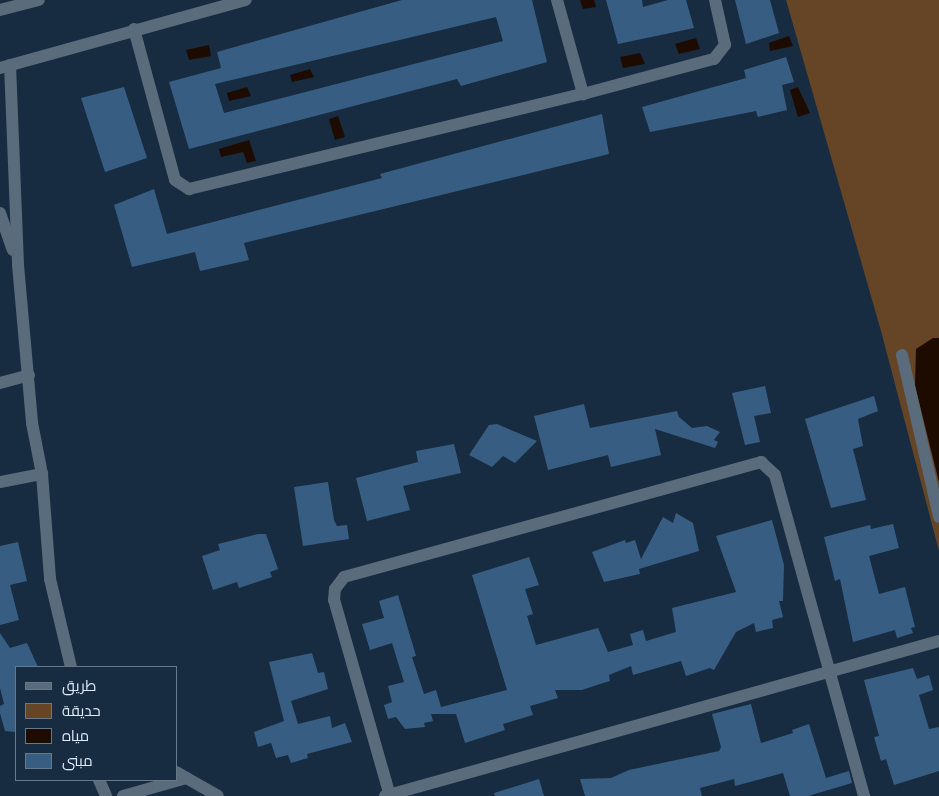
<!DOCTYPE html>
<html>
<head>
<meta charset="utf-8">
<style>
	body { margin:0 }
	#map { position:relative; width:939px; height:796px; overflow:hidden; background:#172c41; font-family:"Roboto Condensed",Cairo,sans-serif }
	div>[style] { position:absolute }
	.green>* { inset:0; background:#654525 }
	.water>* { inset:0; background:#1e0b00 }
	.building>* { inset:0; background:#375d82 }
	.street>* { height:12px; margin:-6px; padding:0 6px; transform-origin:6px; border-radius:6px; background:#5a6b7b }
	span { translate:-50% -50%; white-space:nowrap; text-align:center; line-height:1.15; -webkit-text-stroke:4px #172c41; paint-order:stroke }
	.legend { position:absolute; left:15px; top:666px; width:162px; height:115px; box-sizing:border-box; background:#172c41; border:1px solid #66788a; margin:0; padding:6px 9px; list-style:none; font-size:15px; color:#ddeaf8 }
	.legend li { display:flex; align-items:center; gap:10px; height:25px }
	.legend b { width:25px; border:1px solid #66788a }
</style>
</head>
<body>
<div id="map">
	<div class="green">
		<div style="clip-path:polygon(786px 0,939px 0,939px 551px,881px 331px)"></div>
	</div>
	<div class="water">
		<div style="clip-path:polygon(580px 0,594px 0,596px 7px,583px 9px)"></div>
		<div style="clip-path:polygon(789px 36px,793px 46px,770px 51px,769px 43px)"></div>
		<div style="clip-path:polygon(696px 38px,700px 49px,679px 54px,675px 44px)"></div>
		<div style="clip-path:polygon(209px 45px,211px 56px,189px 60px,186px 50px)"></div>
		<div style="clip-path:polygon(640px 53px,645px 64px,623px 68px,620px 57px)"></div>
		<div style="clip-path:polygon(310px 69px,314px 77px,292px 82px,290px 75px)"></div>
		<div style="clip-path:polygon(247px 87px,251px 96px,229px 101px,227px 93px)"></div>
		<div style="clip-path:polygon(798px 87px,810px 113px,798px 117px,790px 90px)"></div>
		<div style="clip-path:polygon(338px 116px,345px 137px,335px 140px,329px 119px)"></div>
		<div style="clip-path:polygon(249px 140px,256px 161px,247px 163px,243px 152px,221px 157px,219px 149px)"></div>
		<div style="clip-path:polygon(933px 338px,939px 338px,939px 482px,915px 386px,916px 349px)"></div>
	</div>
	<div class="building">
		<div style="clip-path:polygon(evenodd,402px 0,532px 0,547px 62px,461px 86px,457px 79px,189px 149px,169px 82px,221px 68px,217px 52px,402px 0,496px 17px,503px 41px,224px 113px,215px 84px,496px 17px)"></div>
		<div style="clip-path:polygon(606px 0,642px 0,643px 7px,668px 0,686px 0,694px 28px,618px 44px)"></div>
		<div style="clip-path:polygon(735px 0,770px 0,779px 33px,746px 44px)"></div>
		<div style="clip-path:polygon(786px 57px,794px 82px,782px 85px,787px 110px,758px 117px,756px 111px,650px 132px,642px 107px,746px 78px,744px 70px)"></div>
		<div style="clip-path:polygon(124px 87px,147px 158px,105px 172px,81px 98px)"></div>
		<div style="clip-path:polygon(602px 114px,609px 154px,244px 243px,249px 260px,200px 271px,195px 252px,132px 267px,114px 205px,154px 189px,167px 234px,382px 178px,380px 174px)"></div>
		<div style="clip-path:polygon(765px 386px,771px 413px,754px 416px,760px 442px,745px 445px,732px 393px)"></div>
		<div style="clip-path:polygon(874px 396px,878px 411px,858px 419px,863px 446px,853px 449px,866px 500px,831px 508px,805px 419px)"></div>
		<div style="clip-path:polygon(584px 404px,590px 428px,677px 411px,679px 417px,692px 428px,707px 426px,720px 432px,714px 440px,718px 442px,715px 448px,655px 429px,661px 455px,611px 467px,608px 455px,548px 470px,534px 416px)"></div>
		<div style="clip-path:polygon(497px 424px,537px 441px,515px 463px,503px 456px,492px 467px,469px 455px,489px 425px)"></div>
		<div style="clip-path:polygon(454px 444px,461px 473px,403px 486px,410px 510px,367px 521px,356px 478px,418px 462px,416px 451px)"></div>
		<div style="clip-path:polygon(328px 482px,334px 520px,337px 526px,347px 525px,349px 539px,303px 546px,294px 487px)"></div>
		<div style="clip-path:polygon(676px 513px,693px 523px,699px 551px,639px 569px,640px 574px,604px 582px,592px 552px,625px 540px,626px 543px,635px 540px,641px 559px,663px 517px,673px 523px)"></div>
		<div style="clip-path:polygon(772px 520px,784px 565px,783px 601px,779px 601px,783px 617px,772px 620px,773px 628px,756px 632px,754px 623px,736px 632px,714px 670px,710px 668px,686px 676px,681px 661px,633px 675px,631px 666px,609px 675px,610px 681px,600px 684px,582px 690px,555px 690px,558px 698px,530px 706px,533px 715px,503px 724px,505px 730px,465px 743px,456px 714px,431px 714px,433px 721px,424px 723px,425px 727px,405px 729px,396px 717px,388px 719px,384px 705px,392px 702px,388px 686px,404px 682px,392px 643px,370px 650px,362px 624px,384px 618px,379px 601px,398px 595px,416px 656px,412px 657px,424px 694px,436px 690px,441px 707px,507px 690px,472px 575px,529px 557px,539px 585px,525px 589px,533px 614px,527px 616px,536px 645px,598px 628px,608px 652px,633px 645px,630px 634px,643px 630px,646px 641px,676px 632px,672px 608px,736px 592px,716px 536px)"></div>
		<div style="clip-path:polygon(893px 524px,899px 548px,869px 556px,879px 594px,905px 587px,915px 627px,911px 628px,913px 633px,897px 638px,895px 630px,853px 642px,840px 579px,835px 581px,824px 537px,870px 525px,871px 529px)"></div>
		<div style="clip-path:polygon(258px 534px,266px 534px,278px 569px,270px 572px,272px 577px,239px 588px,237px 582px,213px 590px,202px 556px,220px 550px,218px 544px)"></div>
		<div style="clip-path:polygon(18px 542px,27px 581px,10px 585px,19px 620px,0 625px,0 546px)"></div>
		<div style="clip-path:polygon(0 633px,10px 648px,27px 643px,38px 667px,16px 667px,16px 732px,5px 731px,0 713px,0 706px,4px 704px,0 688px)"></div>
		<div style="clip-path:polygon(312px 653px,318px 673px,324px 672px,328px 689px,291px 701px,298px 724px,330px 716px,332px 728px,345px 723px,352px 742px,307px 754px,308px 758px,291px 763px,288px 755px,276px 758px,271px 743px,258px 747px,254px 732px,284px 721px,269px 662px)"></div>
		<div style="clip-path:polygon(913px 668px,917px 679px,929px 675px,933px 690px,919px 695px,929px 729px,939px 727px,939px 771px,894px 785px,886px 759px,881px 761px,874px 737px,879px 736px,864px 680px)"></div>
		<div style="clip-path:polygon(751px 704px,761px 743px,793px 733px,792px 730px,809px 724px,826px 778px,849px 771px,852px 783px,808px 796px,790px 796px,783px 773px,735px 786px,734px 779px,700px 788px,702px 796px,585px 796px,580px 779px,611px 778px,629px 770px,719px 751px,721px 747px,712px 714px)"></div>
		<div style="clip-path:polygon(539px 779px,544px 796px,495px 796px,494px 793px)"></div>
	</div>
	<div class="street">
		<div style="left:557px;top:0;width:98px;rotate:74.5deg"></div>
		<div style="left:0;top:10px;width:40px;rotate:-14.4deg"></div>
		<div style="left:134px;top:29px;width:156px;rotate:74.8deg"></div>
		<div style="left:175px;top:180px;width:17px;rotate:33deg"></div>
		<div style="left:189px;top:189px;width:405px;rotate:-13.6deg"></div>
		<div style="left:583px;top:94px;width:136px;rotate:-15deg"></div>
		<div style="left:714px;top:59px;width:18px;rotate:-52deg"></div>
		<div style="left:725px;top:45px;width:46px;rotate:-102.5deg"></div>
		<div style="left:10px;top:65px;width:200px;rotate:87.7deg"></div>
		<div style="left:18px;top:265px;width:159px;rotate:84.9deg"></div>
		<div style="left:32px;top:423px;width:52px;rotate:78.9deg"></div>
		<div style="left:42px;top:474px;width:105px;rotate:85.6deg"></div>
		<div style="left:50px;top:579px;width:90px;rotate:76.6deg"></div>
		<div style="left:0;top:68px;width:255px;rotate:-15.5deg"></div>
		<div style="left:0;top:213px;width:39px;rotate:71deg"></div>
		<div style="left:902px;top:355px;width:166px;rotate:77.1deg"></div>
		<div style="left:0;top:383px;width:30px;rotate:-15deg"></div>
		<div style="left:0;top:482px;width:43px;rotate:-10.8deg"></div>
		<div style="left:176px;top:772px;width:48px;rotate:29.7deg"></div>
		<div style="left:99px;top:780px;width:17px;rotate:66deg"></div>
		<div style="left:123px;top:796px;width:66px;rotate:-15.9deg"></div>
		<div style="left:385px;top:796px;width:575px;rotate:-15.63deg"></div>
		<div style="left:390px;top:796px;width:204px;rotate:-105.9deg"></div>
		<div style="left:334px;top:600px;width:11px;rotate:-85deg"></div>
		<div style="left:335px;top:589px;width:15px;rotate:-53deg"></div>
		<div style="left:344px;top:577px;width:433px;rotate:-15.4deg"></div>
		<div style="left:761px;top:462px;width:19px;rotate:43deg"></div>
		<div style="left:775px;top:475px;width:333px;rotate:74.5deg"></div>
	</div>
	<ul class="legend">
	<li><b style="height:6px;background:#5a6b7b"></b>طريق</li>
	<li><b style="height:14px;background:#654525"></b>حديقة</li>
	<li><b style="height:14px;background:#1e0b00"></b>مياه</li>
	<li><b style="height:14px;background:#375d82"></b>مبنى</li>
	</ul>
</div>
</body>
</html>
